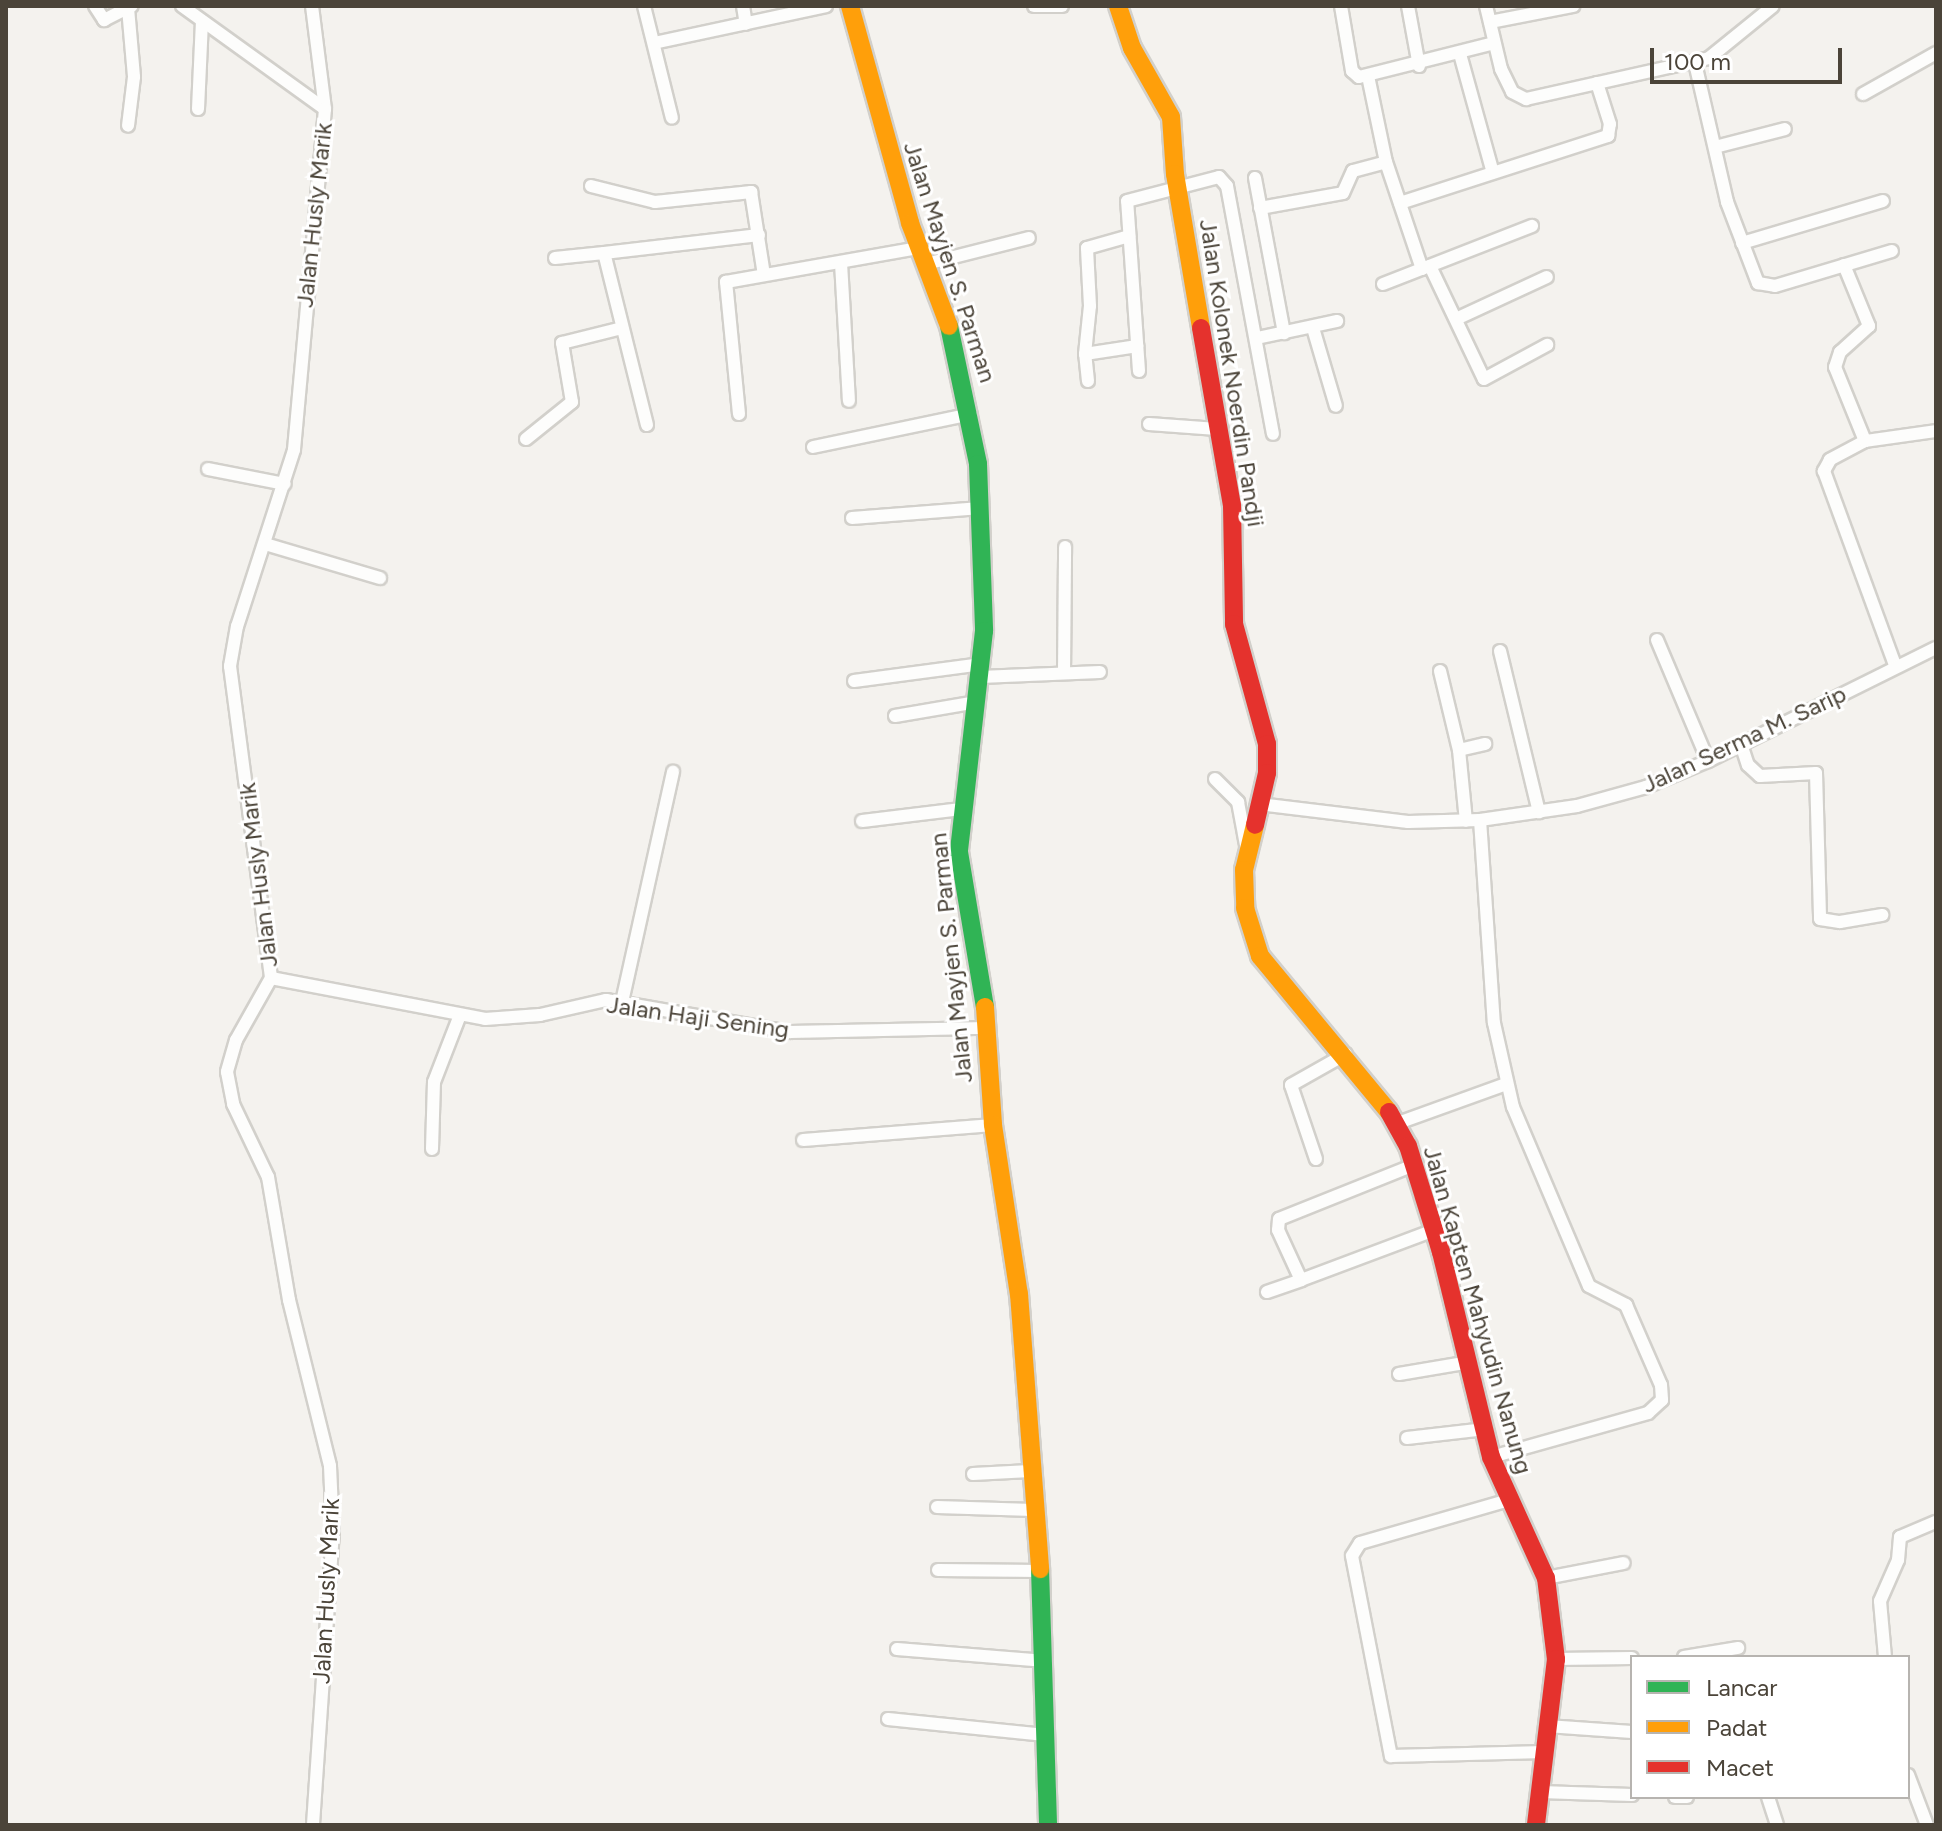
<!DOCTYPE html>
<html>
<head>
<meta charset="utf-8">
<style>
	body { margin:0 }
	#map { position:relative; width:1942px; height:1831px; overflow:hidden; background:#f4f2ee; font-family:Figtree,sans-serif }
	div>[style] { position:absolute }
	.roads { filter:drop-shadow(2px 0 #d2d0cb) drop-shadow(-2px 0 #d2d0cb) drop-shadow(0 2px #d2d0cb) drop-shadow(0 -2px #d2d0cb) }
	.street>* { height:12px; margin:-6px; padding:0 6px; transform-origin:6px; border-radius:6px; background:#fdfdfc }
	.fast>* { height:18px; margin:-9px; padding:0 9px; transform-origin:9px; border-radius:9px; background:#30b455 }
	.slow>* { height:18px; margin:-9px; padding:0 9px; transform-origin:9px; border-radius:9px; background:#ff9f0a }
	.jam>* { height:18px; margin:-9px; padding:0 9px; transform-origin:9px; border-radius:9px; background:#e5322d }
	span { translate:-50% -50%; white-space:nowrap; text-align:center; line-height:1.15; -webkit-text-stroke:6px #fff; paint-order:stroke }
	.street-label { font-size:24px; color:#4b4439 }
	.frame { position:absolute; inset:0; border:8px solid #4b4439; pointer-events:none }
	.legend { position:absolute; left:1630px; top:1655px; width:280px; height:144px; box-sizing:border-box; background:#fff; border:2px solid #b7b4b0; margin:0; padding:10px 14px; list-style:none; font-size:24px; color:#4b4439 }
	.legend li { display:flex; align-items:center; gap:16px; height:40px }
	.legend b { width:40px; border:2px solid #b7b4b0 }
	.scale { position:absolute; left:1650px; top:48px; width:192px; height:36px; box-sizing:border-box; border:4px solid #4b4439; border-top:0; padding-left:10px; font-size:24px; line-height:28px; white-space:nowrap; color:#4b4439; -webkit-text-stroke:6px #fff; paint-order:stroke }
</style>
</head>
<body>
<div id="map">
	<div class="roads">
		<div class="street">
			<div style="left:95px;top:6px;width:17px;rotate:57deg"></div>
			<div style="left:104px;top:20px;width:31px;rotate:-27deg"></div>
			<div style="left:182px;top:6px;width:176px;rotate:35.8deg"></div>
			<div style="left:312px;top:6px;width:104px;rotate:82.8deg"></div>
			<div style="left:325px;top:109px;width:342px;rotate:95.2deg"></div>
			<div style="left:294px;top:450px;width:185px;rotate:107.9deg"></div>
			<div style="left:237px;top:626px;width:41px;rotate:99.9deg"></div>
			<div style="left:230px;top:666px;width:315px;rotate:82.5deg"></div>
			<div style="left:271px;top:978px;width:71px;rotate:119.4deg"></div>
			<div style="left:236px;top:1040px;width:33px;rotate:106deg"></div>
			<div style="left:227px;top:1072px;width:33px;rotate:79deg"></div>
			<div style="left:233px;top:1104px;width:81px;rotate:64.4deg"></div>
			<div style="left:268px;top:1177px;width:125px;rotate:80.3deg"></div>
			<div style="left:289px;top:1300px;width:171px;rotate:76.1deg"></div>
			<div style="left:330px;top:1466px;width:65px;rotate:87.4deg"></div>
			<div style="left:333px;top:1531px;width:295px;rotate:93.9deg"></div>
			<div style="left:644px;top:6px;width:115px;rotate:76deg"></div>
			<div style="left:743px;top:6px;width:18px;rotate:81deg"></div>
			<div style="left:1034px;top:6px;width:28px"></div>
			<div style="left:1341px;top:6px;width:66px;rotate:80.4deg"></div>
			<div style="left:1352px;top:71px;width:9px;rotate:41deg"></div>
			<div style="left:1359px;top:77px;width:139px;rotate:-14.1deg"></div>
			<div style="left:1408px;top:6px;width:61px;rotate:79.6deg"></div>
			<div style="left:1486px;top:6px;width:65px;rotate:76.6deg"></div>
			<div style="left:1501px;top:69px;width:25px;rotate:64deg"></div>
			<div style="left:1512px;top:92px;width:16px;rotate:27deg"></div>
			<div style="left:1526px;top:99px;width:188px;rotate:-12.6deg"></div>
			<div style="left:1709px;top:58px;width:82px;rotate:-39.1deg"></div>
			<div style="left:128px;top:8px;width:69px;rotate:85deg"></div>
			<div style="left:134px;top:77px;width:49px;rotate:97deg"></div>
			<div style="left:1490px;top:22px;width:85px;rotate:-10.9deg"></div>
			<div style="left:654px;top:43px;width:176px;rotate:-12.1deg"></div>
			<div style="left:1460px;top:54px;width:123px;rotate:74.5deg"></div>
			<div style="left:1695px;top:63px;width:143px;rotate:77deg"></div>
			<div style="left:1727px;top:202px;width:87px;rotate:69.1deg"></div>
			<div style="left:1758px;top:283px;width:17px;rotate:10deg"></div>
			<div style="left:1775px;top:286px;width:122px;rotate:-16.7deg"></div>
			<div style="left:1368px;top:76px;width:88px;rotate:78.2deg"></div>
			<div style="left:1386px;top:162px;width:113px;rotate:71.4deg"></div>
			<div style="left:1863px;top:94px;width:84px;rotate:-29.3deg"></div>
			<div style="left:198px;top:109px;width:88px;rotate:-87.4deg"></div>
			<div style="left:1715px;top:147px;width:72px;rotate:-14.4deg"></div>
			<div style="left:1255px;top:178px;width:158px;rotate:79.4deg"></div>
			<div style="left:591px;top:186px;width:66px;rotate:14deg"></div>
			<div style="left:655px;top:202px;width:97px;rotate:-5.9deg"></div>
			<div style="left:751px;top:192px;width:84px;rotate:81.1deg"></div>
			<div style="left:1400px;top:203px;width:219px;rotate:-17.9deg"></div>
			<div style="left:1608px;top:136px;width:12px;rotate:-81deg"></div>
			<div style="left:1610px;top:124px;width:43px;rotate:-107.6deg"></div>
			<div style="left:1260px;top:208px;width:84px;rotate:-10.2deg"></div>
			<div style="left:1343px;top:193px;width:24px;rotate:-66deg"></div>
			<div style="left:1353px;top:171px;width:34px;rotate:-15deg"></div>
			<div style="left:1742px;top:243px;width:147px;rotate:-16.6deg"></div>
			<div style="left:555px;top:258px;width:49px;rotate:-5.8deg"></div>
			<div style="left:841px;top:263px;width:138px;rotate:86.7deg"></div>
			<div style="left:926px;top:264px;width:106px;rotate:-14.2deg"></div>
			<div style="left:1844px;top:265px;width:66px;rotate:67.7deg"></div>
			<div style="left:1869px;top:326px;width:39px;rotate:138deg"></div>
			<div style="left:1840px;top:352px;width:16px;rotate:108deg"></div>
			<div style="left:1835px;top:367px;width:80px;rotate:67.9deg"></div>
			<div style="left:1865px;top:441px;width:40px;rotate:152deg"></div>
			<div style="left:1830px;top:460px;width:13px;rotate:119deg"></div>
			<div style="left:1824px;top:471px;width:207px;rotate:69.9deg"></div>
			<div style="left:1430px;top:266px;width:125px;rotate:64.5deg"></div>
			<div style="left:1484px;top:379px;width:72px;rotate:-28.4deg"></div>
			<div style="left:1383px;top:284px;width:160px;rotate:-21.3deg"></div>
			<div style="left:1456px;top:319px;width:100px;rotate:-24.8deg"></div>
			<div style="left:1313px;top:328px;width:81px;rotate:73.6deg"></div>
			<div style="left:1257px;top:338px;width:82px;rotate:-12deg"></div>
			<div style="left:1085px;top:354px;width:48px;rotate:-84.1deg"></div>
			<div style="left:1090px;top:306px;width:58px;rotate:-93deg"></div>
			<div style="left:1087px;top:248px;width:44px;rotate:-15.9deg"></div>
			<div style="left:1139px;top:371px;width:170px;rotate:-94deg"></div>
			<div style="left:1127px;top:201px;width:95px;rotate:-14.6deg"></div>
			<div style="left:1219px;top:177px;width:12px;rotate:48deg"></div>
			<div style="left:1227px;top:186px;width:252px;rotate:79.5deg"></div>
			<div style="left:1088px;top:381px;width:27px;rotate:-96deg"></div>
			<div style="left:1085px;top:354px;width:53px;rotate:-8.7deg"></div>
			<div style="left:739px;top:414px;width:133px;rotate:-95.6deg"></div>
			<div style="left:726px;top:282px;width:196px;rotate:-10deg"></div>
			<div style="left:1149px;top:424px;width:68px;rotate:4.2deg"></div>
			<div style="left:647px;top:425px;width:177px;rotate:-104deg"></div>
			<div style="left:604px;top:253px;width:156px;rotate:-6.6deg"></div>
			<div style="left:526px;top:439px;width:59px;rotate:-38.8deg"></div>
			<div style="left:572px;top:402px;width:60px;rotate:-99.6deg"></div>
			<div style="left:562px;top:343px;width:62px;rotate:-14deg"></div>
			<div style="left:1865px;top:441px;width:72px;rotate:-8deg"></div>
			<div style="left:813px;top:447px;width:161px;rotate:-11.8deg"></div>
			<div style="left:208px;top:469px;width:78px;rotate:11deg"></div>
			<div style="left:852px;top:518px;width:129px;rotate:-4.4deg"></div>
			<div style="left:265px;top:544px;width:120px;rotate:16.5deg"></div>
			<div style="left:1657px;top:640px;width:131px;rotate:67.1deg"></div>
			<div style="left:1500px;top:651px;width:166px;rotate:76.4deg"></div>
			<div style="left:1440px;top:671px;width:81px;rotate:76.5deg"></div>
			<div style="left:1459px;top:750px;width:71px;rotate:84.4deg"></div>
			<div style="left:1064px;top:673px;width:126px;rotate:-89.5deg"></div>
			<div style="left:980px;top:677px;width:120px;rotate:-2.4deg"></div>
			<div style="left:854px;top:681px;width:129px;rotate:-7.6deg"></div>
			<div style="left:895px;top:716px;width:83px;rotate:-9.7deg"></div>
			<div style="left:1741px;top:744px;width:22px;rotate:72deg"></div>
			<div style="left:1748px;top:765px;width:16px;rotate:43deg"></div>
			<div style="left:1760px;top:776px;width:56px;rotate:-3.1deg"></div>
			<div style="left:1816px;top:773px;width:146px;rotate:88.4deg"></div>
			<div style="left:1820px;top:919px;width:20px;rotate:9deg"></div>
			<div style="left:1840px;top:922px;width:43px;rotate:-9.5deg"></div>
			<div style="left:1459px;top:750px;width:27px;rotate:-13deg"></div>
			<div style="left:1215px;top:779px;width:33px;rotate:45deg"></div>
			<div style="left:1238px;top:802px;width:44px;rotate:79.5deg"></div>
			<div style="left:1259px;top:804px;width:150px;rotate:6.9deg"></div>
			<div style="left:1408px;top:822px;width:72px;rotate:-1.6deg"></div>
			<div style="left:1480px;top:820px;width:98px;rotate:-8.2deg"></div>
			<div style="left:1577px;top:806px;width:72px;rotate:-15.4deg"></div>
			<div style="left:1646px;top:787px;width:67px;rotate:-22.8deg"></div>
			<div style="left:1708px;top:761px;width:254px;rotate:-26.4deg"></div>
			<div style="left:1480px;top:820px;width:203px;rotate:86.1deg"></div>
			<div style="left:1494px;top:1023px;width:86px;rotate:77.3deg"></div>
			<div style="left:1513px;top:1107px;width:194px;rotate:67deg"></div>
			<div style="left:1589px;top:1286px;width:42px;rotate:27.2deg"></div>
			<div style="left:1626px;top:1305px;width:87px;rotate:66.4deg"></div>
			<div style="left:1661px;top:1385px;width:15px;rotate:86deg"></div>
			<div style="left:1662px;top:1400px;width:19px;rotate:137deg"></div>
			<div style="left:1648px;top:1413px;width:163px;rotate:164.3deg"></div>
			<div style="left:862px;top:821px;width:100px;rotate:-6.9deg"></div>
			<div style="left:271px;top:978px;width:218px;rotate:10.8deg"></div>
			<div style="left:485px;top:1019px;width:55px;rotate:-4.2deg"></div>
			<div style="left:540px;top:1015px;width:68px;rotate:-12.8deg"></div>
			<div style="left:606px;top:1000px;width:187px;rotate:9.9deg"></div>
			<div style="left:790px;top:1032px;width:197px;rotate:-1.2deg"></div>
			<div style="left:622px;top:1002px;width:236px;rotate:-77.5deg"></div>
			<div style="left:1395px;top:1124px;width:118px;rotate:-19.8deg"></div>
			<div style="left:803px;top:1140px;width:191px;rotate:-4.5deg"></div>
			<div style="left:432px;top:1149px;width:67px;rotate:-88.3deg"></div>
			<div style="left:434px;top:1082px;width:72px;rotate:-68.8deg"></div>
			<div style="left:1316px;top:1159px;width:78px;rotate:-108.7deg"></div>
			<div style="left:1291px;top:1085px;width:63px;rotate:-29.4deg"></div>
			<div style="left:1414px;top:1165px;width:145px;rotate:158.2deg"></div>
			<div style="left:1279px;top:1219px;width:11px;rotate:95deg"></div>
			<div style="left:1278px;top:1230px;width:55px;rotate:65.3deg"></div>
			<div style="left:1301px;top:1280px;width:142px;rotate:-20.6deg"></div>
			<div style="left:1267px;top:1292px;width:36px;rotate:-19deg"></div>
			<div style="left:1399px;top:1374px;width:72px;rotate:-9.6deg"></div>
			<div style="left:1407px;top:1438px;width:79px;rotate:-6.6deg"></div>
			<div style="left:973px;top:1474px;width:57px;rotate:-3deg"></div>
			<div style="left:1509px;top:1500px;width:155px;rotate:163.9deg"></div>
			<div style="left:1360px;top:1543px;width:15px;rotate:122deg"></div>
			<div style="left:1352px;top:1556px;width:204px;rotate:79deg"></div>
			<div style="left:1391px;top:1756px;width:153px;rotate:-1.5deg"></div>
			<div style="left:937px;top:1507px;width:96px;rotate:1.8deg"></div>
			<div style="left:938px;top:1570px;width:103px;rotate:0.6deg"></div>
			<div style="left:1546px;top:1578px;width:79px;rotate:-10.9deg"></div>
			<div style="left:897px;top:1649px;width:149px;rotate:4.6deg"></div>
			<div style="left:1684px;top:1657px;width:55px;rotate:-9.5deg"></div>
			<div style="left:1885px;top:1657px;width:56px;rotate:-95.1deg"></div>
			<div style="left:1880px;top:1601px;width:45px;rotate:-66.3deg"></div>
			<div style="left:1898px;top:1560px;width:23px;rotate:-85deg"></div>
			<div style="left:1900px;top:1537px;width:39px;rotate:-23deg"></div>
			<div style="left:1556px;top:1659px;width:76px;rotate:-0.8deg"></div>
			<div style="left:888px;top:1719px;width:158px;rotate:5.8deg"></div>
			<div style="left:1547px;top:1726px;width:85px;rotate:4deg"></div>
			<div style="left:1908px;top:1775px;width:53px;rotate:69.2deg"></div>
			<div style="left:1540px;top:1792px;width:92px;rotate:1.9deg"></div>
			<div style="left:1675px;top:1797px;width:12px"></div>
			<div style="left:1768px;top:1797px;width:29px;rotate:72deg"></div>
		</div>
		<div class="fast">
			<div style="left:949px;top:326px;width:141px;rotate:78.1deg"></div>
			<div style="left:978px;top:464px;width:167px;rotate:87.9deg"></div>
			<div style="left:984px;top:631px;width:222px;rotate:96.5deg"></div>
			<div style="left:959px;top:852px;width:157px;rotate:80.5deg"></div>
			<div style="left:1040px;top:1569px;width:256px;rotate:88.2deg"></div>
		</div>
		<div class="slow">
			<div style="left:850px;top:6px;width:225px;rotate:74.5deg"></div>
			<div style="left:910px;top:223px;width:110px;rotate:69.3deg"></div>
			<div style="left:1118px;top:6px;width:44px;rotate:71.6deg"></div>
			<div style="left:1132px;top:48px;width:79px;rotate:60.5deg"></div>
			<div style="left:1171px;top:117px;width:57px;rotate:86deg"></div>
			<div style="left:1175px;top:174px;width:156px;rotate:80.4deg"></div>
			<div style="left:1255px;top:825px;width:46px;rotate:103.7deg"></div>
			<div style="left:1244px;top:870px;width:38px;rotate:88deg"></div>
			<div style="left:1245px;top:908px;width:50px;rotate:72.6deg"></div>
			<div style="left:1260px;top:956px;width:202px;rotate:50.4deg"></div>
			<div style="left:985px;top:1007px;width:118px;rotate:86.1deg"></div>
			<div style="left:993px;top:1125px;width:171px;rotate:81.3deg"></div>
			<div style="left:1019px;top:1294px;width:276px;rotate:85.6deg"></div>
		</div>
		<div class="jam">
			<div style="left:1201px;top:328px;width:180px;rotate:80.1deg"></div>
			<div style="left:1232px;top:505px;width:119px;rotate:89deg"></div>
			<div style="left:1234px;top:624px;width:124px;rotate:74.6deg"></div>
			<div style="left:1267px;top:744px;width:29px;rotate:90deg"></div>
			<div style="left:1267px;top:773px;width:53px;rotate:103deg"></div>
			<div style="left:1389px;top:1112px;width:39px;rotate:61deg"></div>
			<div style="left:1408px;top:1146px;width:111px;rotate:72.7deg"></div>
			<div style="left:1441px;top:1252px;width:211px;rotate:76.3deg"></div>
			<div style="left:1491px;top:1457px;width:133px;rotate:65.6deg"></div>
			<div style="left:1546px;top:1578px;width:82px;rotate:83deg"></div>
			<div style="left:1556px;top:1659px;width:167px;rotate:96.9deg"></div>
		</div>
	</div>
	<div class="street-label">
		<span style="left:314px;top:215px;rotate:-84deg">Jalan Husly Marik</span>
		<span style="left:950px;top:262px;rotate:72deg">Jalan Mayjen S. Parman</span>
		<span style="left:1232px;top:373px;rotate:81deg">Jalan Kolonek Noerdin Pandji</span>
		<span style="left:1744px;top:739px;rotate:-25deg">Jalan Serma M. Sarip</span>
		<span style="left:258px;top:875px;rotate:-97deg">Jalan Husly Marik</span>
		<span style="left:951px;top:958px;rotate:-96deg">Jalan Mayjen S. Parman</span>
		<span style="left:698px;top:1017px;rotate:8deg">Jalan Haji Sening</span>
		<span style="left:1478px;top:1310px;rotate:74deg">Jalan Kapten Mahyudin Nanung</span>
		<span style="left:326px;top:1591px;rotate:-87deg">Jalan Husly Marik</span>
	</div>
	<div class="frame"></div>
	<ul class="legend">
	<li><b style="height:10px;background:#30b455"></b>Lancar</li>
	<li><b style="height:10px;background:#ff9f0a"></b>Padat</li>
	<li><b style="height:10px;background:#e5322d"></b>Macet</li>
	</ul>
	<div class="scale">100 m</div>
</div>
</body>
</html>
